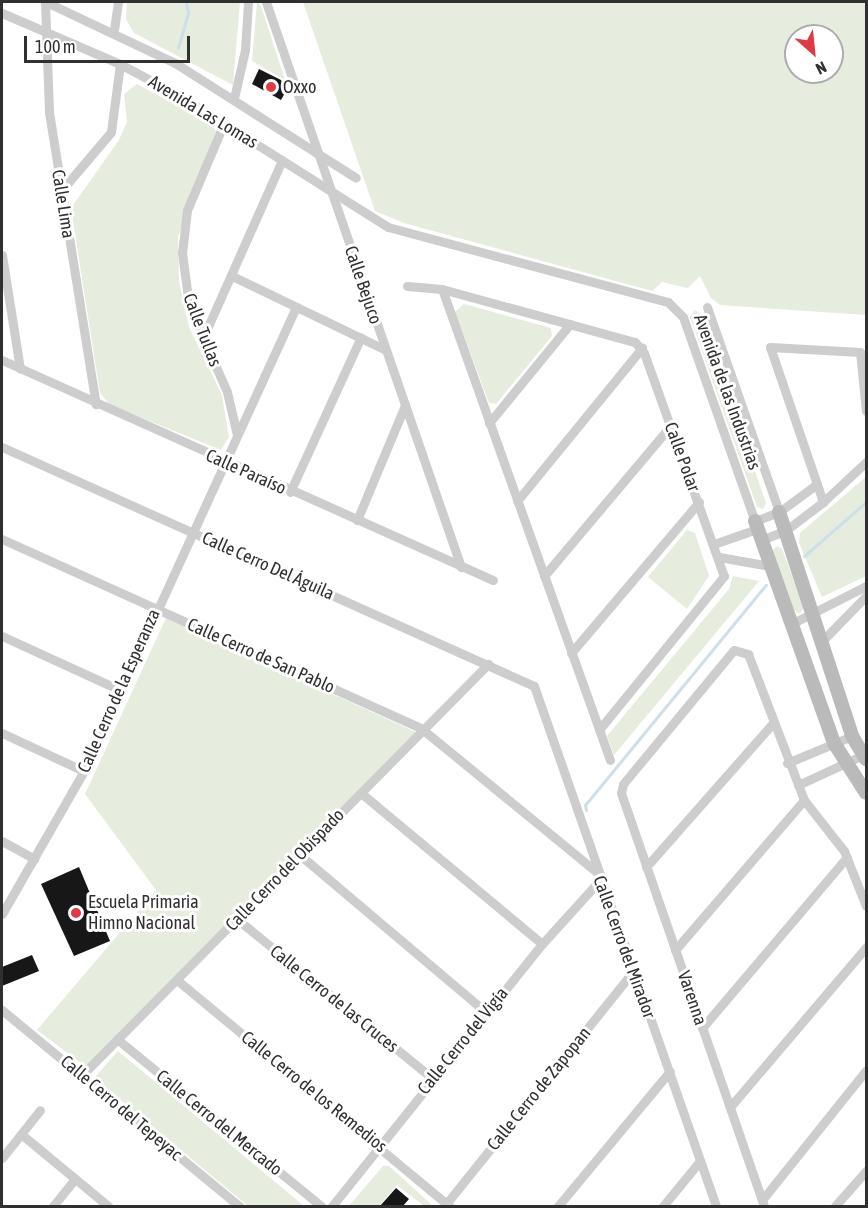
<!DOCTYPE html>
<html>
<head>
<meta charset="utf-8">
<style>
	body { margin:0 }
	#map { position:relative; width:868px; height:1208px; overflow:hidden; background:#fff; font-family:"Asap Condensed",sans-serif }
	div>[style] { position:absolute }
	.green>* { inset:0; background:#e6ecde }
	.stream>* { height:3px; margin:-1.5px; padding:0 1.5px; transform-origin:1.5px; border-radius:1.5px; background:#ccdfeb }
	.building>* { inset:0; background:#171717 }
	.street>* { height:9px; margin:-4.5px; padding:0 4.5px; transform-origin:4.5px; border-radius:4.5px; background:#cdcdcd }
	.secondary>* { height:14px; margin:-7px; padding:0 7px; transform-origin:7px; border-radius:7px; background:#bababa }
	.dots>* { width:16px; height:16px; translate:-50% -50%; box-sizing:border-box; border:3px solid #fff; border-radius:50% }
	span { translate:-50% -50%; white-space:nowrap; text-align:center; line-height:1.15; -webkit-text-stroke:6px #fff; paint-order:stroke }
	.poi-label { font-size:18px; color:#303030 }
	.left { translate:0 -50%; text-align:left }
	.street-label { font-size:18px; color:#303030 }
	.frame { position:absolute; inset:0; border:3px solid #303030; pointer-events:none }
	.north { position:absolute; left:784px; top:24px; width:60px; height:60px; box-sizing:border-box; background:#fff; border:2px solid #acacac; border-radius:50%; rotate:153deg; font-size:16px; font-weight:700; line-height:24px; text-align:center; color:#303030 }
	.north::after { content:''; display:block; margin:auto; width:21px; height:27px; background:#de3b47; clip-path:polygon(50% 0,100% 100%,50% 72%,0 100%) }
	.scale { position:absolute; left:24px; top:36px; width:166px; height:27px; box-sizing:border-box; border:3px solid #303030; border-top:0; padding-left:8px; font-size:18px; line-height:21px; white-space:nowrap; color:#303030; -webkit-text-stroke:4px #fff; paint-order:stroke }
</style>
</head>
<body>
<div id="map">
	<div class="green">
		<div style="clip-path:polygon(127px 2px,240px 2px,233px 85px,134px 33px,126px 19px)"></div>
		<div style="clip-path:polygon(257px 2px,261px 6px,285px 80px,252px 61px)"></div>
		<div style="clip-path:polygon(evenodd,303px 2px,866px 2px,866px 315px,720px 305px,711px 298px,700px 276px,688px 288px,662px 282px,652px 291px,404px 223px,375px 211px,303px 2px,796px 36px,832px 36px,832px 72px,796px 72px,796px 36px)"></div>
		<div style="clip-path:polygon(137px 84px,211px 124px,216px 131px,178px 237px,179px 281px,189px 327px,222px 395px,229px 437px,221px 450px,110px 405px,100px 393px,71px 208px,119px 140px,127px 122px,124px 94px)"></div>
		<div style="clip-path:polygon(464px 304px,551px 328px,552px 336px,496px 404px,489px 403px,455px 312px)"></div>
		<div style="clip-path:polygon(695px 310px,701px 315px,766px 503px,763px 509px,757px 507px,690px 317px)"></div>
		<div style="clip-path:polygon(866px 477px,866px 576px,822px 597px,799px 543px,800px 533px)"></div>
		<div style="clip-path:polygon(687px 530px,695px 533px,709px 576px,687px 609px,648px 577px)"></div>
		<div style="clip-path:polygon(777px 546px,782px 549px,804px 607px,800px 614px,794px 610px,772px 551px)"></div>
		<div style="clip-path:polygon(733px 576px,759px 581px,614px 755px,607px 736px,729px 589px)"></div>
		<div style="clip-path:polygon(166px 618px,418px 733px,86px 1067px,37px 1030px,156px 890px,85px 794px)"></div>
		<div style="clip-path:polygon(118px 1051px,304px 1206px,248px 1206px,94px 1078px)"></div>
		<div style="clip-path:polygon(383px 1166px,389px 1166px,433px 1206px,424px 1206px,397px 1185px,379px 1206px,349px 1206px)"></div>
	</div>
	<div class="stream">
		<div style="left:178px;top:48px;width:37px;rotate:-74deg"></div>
		<div style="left:188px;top:12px;width:10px;rotate:-101deg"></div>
		<div style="left:804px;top:556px;width:82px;rotate:-41.1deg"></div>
		<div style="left:586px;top:810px;width:5px;rotate:-101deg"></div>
		<div style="left:585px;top:805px;width:285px;rotate:-50.6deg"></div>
	</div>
	<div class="building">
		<div style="clip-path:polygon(259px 69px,281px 80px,286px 91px,281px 100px,252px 84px)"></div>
		<div style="clip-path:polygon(79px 867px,110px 941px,74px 956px,41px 884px)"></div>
		<div style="clip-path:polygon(32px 955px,39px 971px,2px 986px,2px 967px)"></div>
		<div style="clip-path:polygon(396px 1188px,409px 1199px,403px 1206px,380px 1206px)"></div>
	</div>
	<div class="street">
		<div style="left:45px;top:2px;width:110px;rotate:87.9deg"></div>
		<div style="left:49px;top:112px;width:296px;rotate:80.9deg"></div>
		<div style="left:46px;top:2px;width:143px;rotate:25.3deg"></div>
		<div style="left:175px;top:63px;width:214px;rotate:32.4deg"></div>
		<div style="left:266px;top:2px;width:598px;rotate:70.96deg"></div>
		<div style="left:2px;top:13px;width:129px;rotate:23.4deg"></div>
		<div style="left:120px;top:64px;width:68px;rotate:28.1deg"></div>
		<div style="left:180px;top:96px;width:246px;rotate:32.2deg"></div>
		<div style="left:388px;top:227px;width:290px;rotate:15deg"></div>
		<div style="left:668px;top:302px;width:21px;rotate:45deg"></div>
		<div style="left:683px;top:317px;width:216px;rotate:70.6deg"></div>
		<div style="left:755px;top:521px;width:26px;rotate:-21deg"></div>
		<div style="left:779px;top:512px;width:47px;rotate:-36.4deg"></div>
		<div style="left:114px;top:30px;width:28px;rotate:-82deg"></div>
		<div style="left:234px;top:98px;width:49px;rotate:-77.1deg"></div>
		<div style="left:245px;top:50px;width:48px;rotate:-86.4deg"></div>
		<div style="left:224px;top:123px;width:95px;rotate:113deg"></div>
		<div style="left:187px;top:210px;width:43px;rotate:96.6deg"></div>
		<div style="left:182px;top:253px;width:52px;rotate:82.3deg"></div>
		<div style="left:189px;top:305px;width:95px;rotate:66.4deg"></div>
		<div style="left:227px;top:392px;width:44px;rotate:76.9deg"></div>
		<div style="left:61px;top:191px;width:77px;rotate:-49.7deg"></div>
		<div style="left:111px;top:132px;width:69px;rotate:-82.5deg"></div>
		<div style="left:2px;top:255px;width:115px;rotate:81deg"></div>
		<div style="left:232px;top:276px;width:169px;rotate:25.7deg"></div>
		<div style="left:407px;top:286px;width:35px;rotate:5deg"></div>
		<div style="left:442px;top:289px;width:200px;rotate:15.4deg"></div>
		<div style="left:635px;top:342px;width:14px;rotate:51deg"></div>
		<div style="left:644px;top:353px;width:237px;rotate:70.3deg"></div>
		<div style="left:724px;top:576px;width:198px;rotate:129.1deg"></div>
		<div style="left:442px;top:289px;width:500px;rotate:70.37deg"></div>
		<div style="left:707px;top:307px;width:217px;rotate:70.6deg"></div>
		<div style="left:202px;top:340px;width:197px;rotate:-66deg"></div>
		<div style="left:2px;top:360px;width:538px;rotate:24.14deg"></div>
		<div style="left:866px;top:411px;width:59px;rotate:-95.8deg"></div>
		<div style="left:860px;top:352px;width:90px;rotate:-176.8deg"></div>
		<div style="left:770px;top:347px;width:164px;rotate:71.1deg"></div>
		<div style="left:823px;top:502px;width:59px;rotate:-42.9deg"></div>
		<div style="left:489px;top:423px;width:128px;rotate:-50.7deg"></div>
		<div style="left:2px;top:447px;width:583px;rotate:24.19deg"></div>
		<div style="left:534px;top:686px;width:551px;rotate:70.71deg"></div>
		<div style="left:290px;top:492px;width:170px;rotate:-65.4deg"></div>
		<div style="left:517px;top:501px;width:198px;rotate:-50.8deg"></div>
		<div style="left:357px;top:520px;width:125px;rotate:-67.3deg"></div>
		<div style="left:2px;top:539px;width:461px;rotate:24.3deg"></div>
		<div style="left:422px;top:729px;width:226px;rotate:39.3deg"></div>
		<div style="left:761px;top:540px;width:26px;rotate:-21deg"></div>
		<div style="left:785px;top:531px;width:48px;rotate:-37.3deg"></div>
		<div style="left:714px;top:544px;width:46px;rotate:-19.2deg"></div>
		<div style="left:719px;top:557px;width:52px;rotate:10deg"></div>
		<div style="left:544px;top:576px;width:197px;rotate:-49.9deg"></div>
		<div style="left:791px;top:624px;width:84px;rotate:-26.9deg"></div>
		<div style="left:2px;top:636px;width:130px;rotate:24.6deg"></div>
		<div style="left:824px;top:639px;width:60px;rotate:-45.7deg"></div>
		<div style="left:571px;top:653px;width:198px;rotate:-49.7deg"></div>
		<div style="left:2px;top:733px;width:90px;rotate:24.9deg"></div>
		<div style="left:787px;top:763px;width:70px;rotate:-22.6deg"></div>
		<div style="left:798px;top:785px;width:72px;rotate:-24.8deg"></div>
		<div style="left:361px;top:793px;width:236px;rotate:39.8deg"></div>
		<div style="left:2px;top:841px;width:37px;rotate:29deg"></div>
		<div style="left:300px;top:855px;width:243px;rotate:40.2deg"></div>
		<div style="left:646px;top:867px;width:193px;rotate:-48.6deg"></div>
		<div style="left:2px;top:914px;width:165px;rotate:-60.2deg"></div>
		<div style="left:84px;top:771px;width:510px;rotate:-65.44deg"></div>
		<div style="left:237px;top:919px;width:252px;rotate:39.2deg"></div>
		<div style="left:675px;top:950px;width:198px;rotate:-49.3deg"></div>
		<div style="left:177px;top:980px;width:354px;rotate:39.7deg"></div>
		<div style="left:2px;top:1010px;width:308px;rotate:39.6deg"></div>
		<div style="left:702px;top:1028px;width:224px;rotate:-49.7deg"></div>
		<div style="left:117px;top:1039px;width:264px;rotate:39.3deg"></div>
		<div style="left:82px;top:1075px;width:578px;rotate:-45.35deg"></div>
		<div style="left:730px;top:1107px;width:210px;rotate:-49.6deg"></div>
		<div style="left:21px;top:1134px;width:113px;rotate:39.6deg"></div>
		<div style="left:2px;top:1158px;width:61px;rotate:-51.6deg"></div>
		<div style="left:762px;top:1200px;width:166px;rotate:-51.3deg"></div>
		<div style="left:446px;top:1204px;width:297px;rotate:-51.2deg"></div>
		<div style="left:53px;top:1206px;width:35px;rotate:-51deg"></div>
		<div style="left:332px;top:1206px;width:336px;rotate:-51.3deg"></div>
		<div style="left:542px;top:944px;width:86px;rotate:-47.8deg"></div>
		<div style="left:558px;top:1206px;width:175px;rotate:-50.3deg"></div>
		<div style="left:663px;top:1206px;width:58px;rotate:-50.6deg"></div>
		<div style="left:764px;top:1206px;width:437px;rotate:-109.1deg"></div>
		<div style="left:621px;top:793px;width:9px;rotate:-77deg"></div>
		<div style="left:623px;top:784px;width:174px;rotate:-50.4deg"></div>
		<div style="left:734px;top:650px;width:15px;rotate:16deg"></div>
		<div style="left:748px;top:654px;width:156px;rotate:69deg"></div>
		<div style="left:804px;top:800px;width:65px;rotate:51.9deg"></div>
		<div style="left:844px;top:851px;width:59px;rotate:68.2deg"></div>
		<div style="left:835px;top:1206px;width:47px;rotate:-48.5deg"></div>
	</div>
	<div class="secondary">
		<div style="left:779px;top:512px;width:236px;rotate:71.9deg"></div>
		<div style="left:852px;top:736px;width:27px;rotate:59deg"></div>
		<div style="left:755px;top:521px;width:236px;rotate:70.4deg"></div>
		<div style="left:834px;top:743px;width:59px;rotate:57.4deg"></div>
	</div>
	<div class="dots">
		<div style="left:271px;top:87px;background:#de3b47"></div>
		<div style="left:76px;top:913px;background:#de3b47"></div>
	</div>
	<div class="poi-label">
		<span class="left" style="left:283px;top:87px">Oxxo</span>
		<span class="left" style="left:88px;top:913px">Escuela Primaria<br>Himno Nacional</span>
	</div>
	<div class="street-label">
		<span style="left:203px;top:112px;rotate:31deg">Avenida Las Lomas</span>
		<span style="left:63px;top:204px;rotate:81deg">Calle Lima</span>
		<span style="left:363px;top:285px;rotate:71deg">Calle Bejuco</span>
		<span style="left:202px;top:330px;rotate:69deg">Calle Tullas</span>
		<span style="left:727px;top:392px;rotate:70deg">Avenida de las Industrias</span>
		<span style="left:682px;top:457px;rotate:70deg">Calle Polar</span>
		<span style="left:246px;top:472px;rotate:24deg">Calle Paraíso</span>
		<span style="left:268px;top:566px;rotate:24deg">Calle Cerro Del Águila</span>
		<span style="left:261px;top:656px;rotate:24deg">Calle Cerro de San Pablo</span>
		<span style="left:119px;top:691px;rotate:-66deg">Calle Cerro de la Esperanza</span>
		<span style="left:285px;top:870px;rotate:-46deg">Calle Cerro del Obispado</span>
		<span style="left:624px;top:947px;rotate:70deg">Calle Cerro del Mirador</span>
		<span style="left:692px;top:998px;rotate:71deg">Varenna</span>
		<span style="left:334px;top:999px;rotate:39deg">Calle Cerro de las Cruces</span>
		<span style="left:463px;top:1041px;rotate:-51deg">Calle Cerro del Vigía</span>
		<span style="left:539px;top:1089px;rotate:-51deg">Calle Cerro de Zapopan</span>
		<span style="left:314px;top:1092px;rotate:39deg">Calle Cerro de los Remedios</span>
		<span style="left:121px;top:1108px;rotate:40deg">Calle Cerro del Tepeyac</span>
		<span style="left:219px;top:1123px;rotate:39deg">Calle Cerro del Mercado</span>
	</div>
	<div class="frame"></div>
	<div class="north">N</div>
	<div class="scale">100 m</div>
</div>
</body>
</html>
